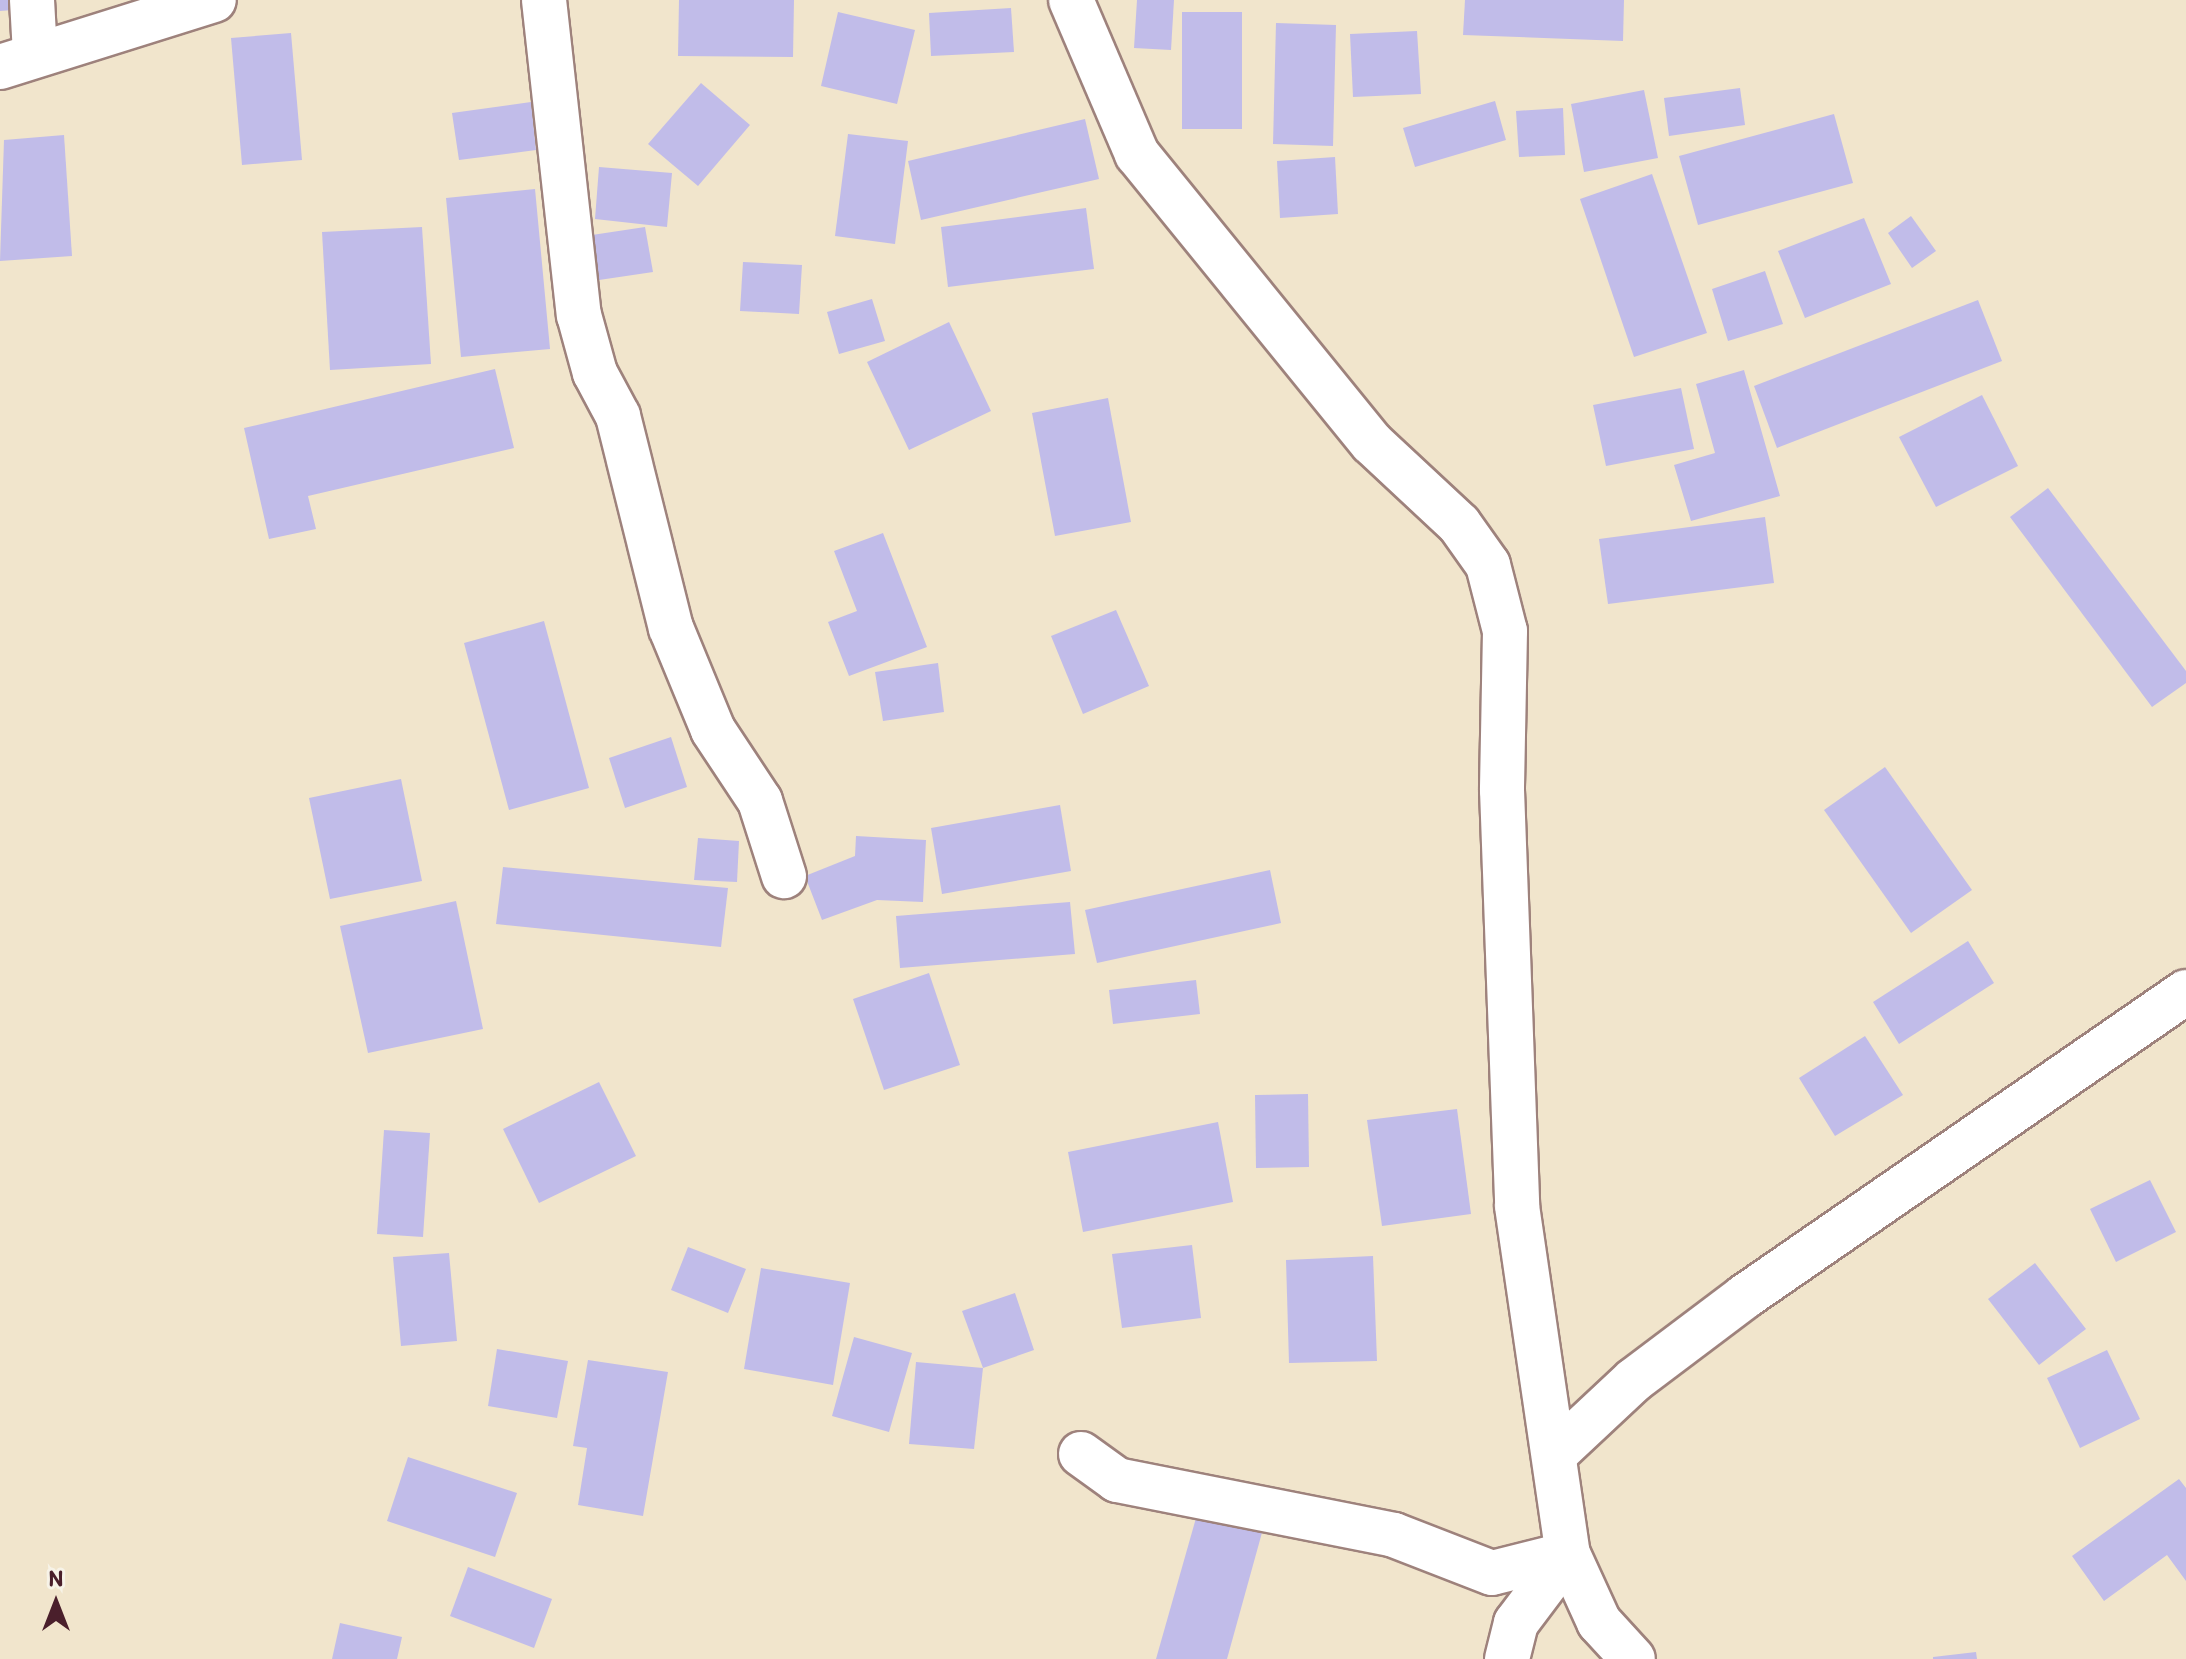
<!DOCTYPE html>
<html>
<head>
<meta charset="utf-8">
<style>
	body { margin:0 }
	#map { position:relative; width:2186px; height:1659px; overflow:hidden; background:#f1e5cc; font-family:Itim,sans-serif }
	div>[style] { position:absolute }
	.building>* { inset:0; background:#c1bce9 }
	.roads { filter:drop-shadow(2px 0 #9e827c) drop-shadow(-2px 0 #9e827c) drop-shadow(0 2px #9e827c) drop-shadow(0 -2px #9e827c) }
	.minor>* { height:44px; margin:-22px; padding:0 22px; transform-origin:22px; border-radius:22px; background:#fff }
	span { translate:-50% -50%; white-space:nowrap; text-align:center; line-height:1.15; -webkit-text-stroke:6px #f7f3e8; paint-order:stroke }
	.north { position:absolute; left:16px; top:1563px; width:80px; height:80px; -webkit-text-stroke:6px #f7f3e8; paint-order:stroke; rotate:0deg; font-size:22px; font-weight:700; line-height:32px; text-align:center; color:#4a1f2b }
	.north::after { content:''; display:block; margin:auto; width:28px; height:36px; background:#4a1f2b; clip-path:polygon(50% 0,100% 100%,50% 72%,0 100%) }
</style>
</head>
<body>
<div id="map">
	<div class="building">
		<div style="clip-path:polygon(0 0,13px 0,13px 10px,0 11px)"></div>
		<div style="clip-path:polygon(679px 0,794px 0,793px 57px,678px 56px)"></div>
		<div style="clip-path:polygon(1137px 0,1174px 0,1171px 50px,1134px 48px)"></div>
		<div style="clip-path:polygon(1465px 0,1624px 0,1623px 41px,1463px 35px)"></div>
		<div style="clip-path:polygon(1011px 8px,1014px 52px,931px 56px,929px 13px)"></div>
		<div style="clip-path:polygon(838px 12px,915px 30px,897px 104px,821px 86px)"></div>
		<div style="clip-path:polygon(1182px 12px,1242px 12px,1242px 129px,1182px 129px)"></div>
		<div style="clip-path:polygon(1276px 23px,1336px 25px,1333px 146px,1273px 144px)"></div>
		<div style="clip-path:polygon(1417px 31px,1421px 94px,1353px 97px,1350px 34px)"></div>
		<div style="clip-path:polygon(291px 33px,302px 160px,242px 165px,231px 38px)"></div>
		<div style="clip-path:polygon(701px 83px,750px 125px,698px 186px,648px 144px)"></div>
		<div style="clip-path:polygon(1740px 88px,1745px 125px,1669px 136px,1664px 98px)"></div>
		<div style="clip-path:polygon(1644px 90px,1658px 158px,1584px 172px,1571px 104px)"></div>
		<div style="clip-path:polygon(1495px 101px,1506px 140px,1415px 167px,1403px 128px)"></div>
		<div style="clip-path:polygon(531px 102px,536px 150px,459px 160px,452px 113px)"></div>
		<div style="clip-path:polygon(1563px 108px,1565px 155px,1519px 157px,1516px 111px)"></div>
		<div style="clip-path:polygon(1834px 114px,1853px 183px,1698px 225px,1679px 156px)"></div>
		<div style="clip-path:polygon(1085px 119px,1099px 179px,921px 220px,908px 161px)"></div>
		<div style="clip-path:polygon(848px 134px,908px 141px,895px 244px,835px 236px)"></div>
		<div style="clip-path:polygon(64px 135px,72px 256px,0 261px,4px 140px)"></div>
		<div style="clip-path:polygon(1335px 157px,1338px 214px,1280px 218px,1277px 161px)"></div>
		<div style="clip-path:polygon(599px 167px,672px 173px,667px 227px,595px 219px)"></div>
		<div style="clip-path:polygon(1652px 174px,1707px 333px,1634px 357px,1580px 199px)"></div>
		<div style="clip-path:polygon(535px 189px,550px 349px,461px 357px,446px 198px)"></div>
		<div style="clip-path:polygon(1086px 208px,1094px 269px,948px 287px,941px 227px)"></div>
		<div style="clip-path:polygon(1911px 216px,1936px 251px,1912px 268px,1888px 233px)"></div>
		<div style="clip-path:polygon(1864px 218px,1891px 284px,1805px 318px,1778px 251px)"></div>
		<div style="clip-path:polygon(422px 227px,431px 364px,330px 370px,322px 232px)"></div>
		<div style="clip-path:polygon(645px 227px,653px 272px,599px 280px,592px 235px)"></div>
		<div style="clip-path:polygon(743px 262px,802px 265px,799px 314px,740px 311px)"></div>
		<div style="clip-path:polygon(1765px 271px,1783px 324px,1728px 341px,1712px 289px)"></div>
		<div style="clip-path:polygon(872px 299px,885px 341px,839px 354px,827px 312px)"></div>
		<div style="clip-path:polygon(1978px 300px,2002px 361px,1777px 448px,1754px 386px)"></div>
		<div style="clip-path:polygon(949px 322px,991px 411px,909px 450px,867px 362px)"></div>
		<div style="clip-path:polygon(495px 369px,514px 448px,308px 496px,316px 529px,269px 539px,244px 428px)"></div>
		<div style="clip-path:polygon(1744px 370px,1780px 496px,1691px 521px,1674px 465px,1715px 453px,1696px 384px)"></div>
		<div style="clip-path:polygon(1681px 388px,1694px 449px,1606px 466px,1593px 405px)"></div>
		<div style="clip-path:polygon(1982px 395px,2018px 466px,1936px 507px,1899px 437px)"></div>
		<div style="clip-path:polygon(1108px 398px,1131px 522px,1055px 536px,1032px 413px)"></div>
		<div style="clip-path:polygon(2048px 488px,2186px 671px,2186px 683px,2152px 707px,2010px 517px)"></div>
		<div style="clip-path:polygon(1765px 517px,1774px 583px,1608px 604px,1599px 539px)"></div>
		<div style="clip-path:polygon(883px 533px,927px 647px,849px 676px,828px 622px,857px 611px,834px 551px)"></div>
		<div style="clip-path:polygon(1116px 610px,1149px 686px,1083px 714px,1051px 636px)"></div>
		<div style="clip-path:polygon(544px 621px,589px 788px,509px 810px,464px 643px)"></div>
		<div style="clip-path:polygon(938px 663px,944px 712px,883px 721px,875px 672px)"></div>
		<div style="clip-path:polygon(671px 737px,687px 787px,625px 808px,609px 758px)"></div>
		<div style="clip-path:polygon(1885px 767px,1972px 890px,1911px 933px,1824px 810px)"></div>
		<div style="clip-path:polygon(401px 779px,422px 881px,330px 899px,309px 798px)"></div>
		<div style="clip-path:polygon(1060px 805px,1071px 871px,942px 894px,931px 828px)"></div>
		<div style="clip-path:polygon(856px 836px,926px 840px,923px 902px,877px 900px,822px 920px,805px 876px,855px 856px)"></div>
		<div style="clip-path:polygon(698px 838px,739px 841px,737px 882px,694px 880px)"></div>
		<div style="clip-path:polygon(503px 867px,728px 888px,721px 947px,496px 924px)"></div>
		<div style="clip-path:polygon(1270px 870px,1281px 923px,1097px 963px,1085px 910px)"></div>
		<div style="clip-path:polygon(456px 901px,483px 1029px,368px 1053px,340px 926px)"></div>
		<div style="clip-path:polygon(1070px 902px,1075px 954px,900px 968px,896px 916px)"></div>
		<div style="clip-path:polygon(1968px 941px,1994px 983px,1899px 1044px,1873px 1002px)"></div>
		<div style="clip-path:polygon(929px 973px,960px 1065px,884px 1090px,853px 999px)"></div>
		<div style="clip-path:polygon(1196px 980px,1200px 1014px,1113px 1024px,1109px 990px)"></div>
		<div style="clip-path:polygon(1865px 1036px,1903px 1095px,1835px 1136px,1799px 1078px)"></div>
		<div style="clip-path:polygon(599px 1082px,636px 1156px,539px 1203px,503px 1129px)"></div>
		<div style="clip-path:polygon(1308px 1094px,1309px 1167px,1256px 1168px,1255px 1095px)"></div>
		<div style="clip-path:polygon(1457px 1109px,1471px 1214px,1382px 1226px,1367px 1120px)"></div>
		<div style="clip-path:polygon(1218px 1122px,1233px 1202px,1083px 1232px,1068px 1152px)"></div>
		<div style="clip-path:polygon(384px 1130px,430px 1133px,423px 1237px,377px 1234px)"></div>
		<div style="clip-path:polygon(2150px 1180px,2176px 1232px,2116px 1262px,2090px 1209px)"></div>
		<div style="clip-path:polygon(1192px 1245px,1201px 1318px,1122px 1328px,1112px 1254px)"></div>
		<div style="clip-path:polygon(688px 1247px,746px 1269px,728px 1313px,671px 1290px)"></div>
		<div style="clip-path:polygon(449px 1253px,457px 1341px,401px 1346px,393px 1257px)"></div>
		<div style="clip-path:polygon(1373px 1256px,1377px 1361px,1289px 1363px,1286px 1260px)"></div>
		<div style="clip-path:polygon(2035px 1263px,2086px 1329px,2039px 1365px,1988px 1299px)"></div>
		<div style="clip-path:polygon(761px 1268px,850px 1283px,833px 1385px,744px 1369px)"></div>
		<div style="clip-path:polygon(1015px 1293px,1034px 1350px,983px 1368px,962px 1311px)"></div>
		<div style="clip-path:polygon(854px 1337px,912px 1353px,889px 1432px,832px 1416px)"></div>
		<div style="clip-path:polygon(497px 1349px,568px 1361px,557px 1418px,488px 1406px)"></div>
		<div style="clip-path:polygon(2107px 1350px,2140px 1419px,2080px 1448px,2047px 1378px)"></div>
		<div style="clip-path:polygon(588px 1360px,668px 1372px,643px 1516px,578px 1505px,587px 1448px,573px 1446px)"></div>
		<div style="clip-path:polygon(916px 1362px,983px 1368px,974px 1449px,909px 1444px)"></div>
		<div style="clip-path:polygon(408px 1457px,517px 1493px,495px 1557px,387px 1521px)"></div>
		<div style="clip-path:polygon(2179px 1479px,2186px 1488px,2186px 1581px,2167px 1555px,2104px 1601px,2072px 1556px)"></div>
		<div style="clip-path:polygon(1198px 1511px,1263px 1529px,1227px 1659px,1156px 1659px)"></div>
		<div style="clip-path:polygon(468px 1567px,552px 1599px,534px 1648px,450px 1616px)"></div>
		<div style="clip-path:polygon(340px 1623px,402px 1637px,397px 1659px,332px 1659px)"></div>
		<div style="clip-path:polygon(1976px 1652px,1977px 1659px,1933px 1659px,1933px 1657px)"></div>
	</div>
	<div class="roads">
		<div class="minor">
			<div style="left:32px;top:0;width:54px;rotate:86.8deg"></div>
			<div style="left:544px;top:0;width:317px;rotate:83.7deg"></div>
			<div style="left:579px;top:315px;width:60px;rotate:74.6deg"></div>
			<div style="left:595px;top:373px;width:49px;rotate:61.9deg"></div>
			<div style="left:618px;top:416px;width:219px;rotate:76deg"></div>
			<div style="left:671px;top:628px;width:110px;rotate:67.6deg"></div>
			<div style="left:713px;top:730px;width:85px;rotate:56.5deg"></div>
			<div style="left:760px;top:801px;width:79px;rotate:72.3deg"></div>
			<div style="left:1071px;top:0;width:168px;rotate:66.8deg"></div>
			<div style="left:1137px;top:154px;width:372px;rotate:50.9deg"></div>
			<div style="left:1372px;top:443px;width:119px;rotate:43deg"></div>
			<div style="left:1459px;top:524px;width:50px;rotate:54.7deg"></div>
			<div style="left:1488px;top:565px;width:68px;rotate:75.6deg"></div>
			<div style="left:1505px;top:631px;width:159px;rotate:91.1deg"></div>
			<div style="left:1502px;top:790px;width:416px;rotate:87.9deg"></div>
			<div style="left:1517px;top:1206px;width:352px;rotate:81.7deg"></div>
			<div style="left:1568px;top:1554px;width:75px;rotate:65.5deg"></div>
			<div style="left:1599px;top:1622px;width:50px;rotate:47.4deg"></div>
			<div style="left:0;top:67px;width:224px;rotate:-17.4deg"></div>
			<div style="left:1557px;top:1452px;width:105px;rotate:-43.1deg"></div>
			<div style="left:1634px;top:1380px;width:138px;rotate:-37deg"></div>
			<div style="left:1744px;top:1297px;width:537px;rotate:-34.61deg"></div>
			<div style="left:1081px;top:1454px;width:44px;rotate:35.8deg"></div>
			<div style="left:1117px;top:1480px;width:282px;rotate:11.2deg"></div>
			<div style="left:1394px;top:1535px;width:105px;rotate:21.2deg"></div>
			<div style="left:1492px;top:1573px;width:78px;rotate:-14deg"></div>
			<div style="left:1507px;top:1659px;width:37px;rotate:-76deg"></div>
			<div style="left:1516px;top:1623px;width:86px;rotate:-53deg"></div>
		</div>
	</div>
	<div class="north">N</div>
</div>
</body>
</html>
